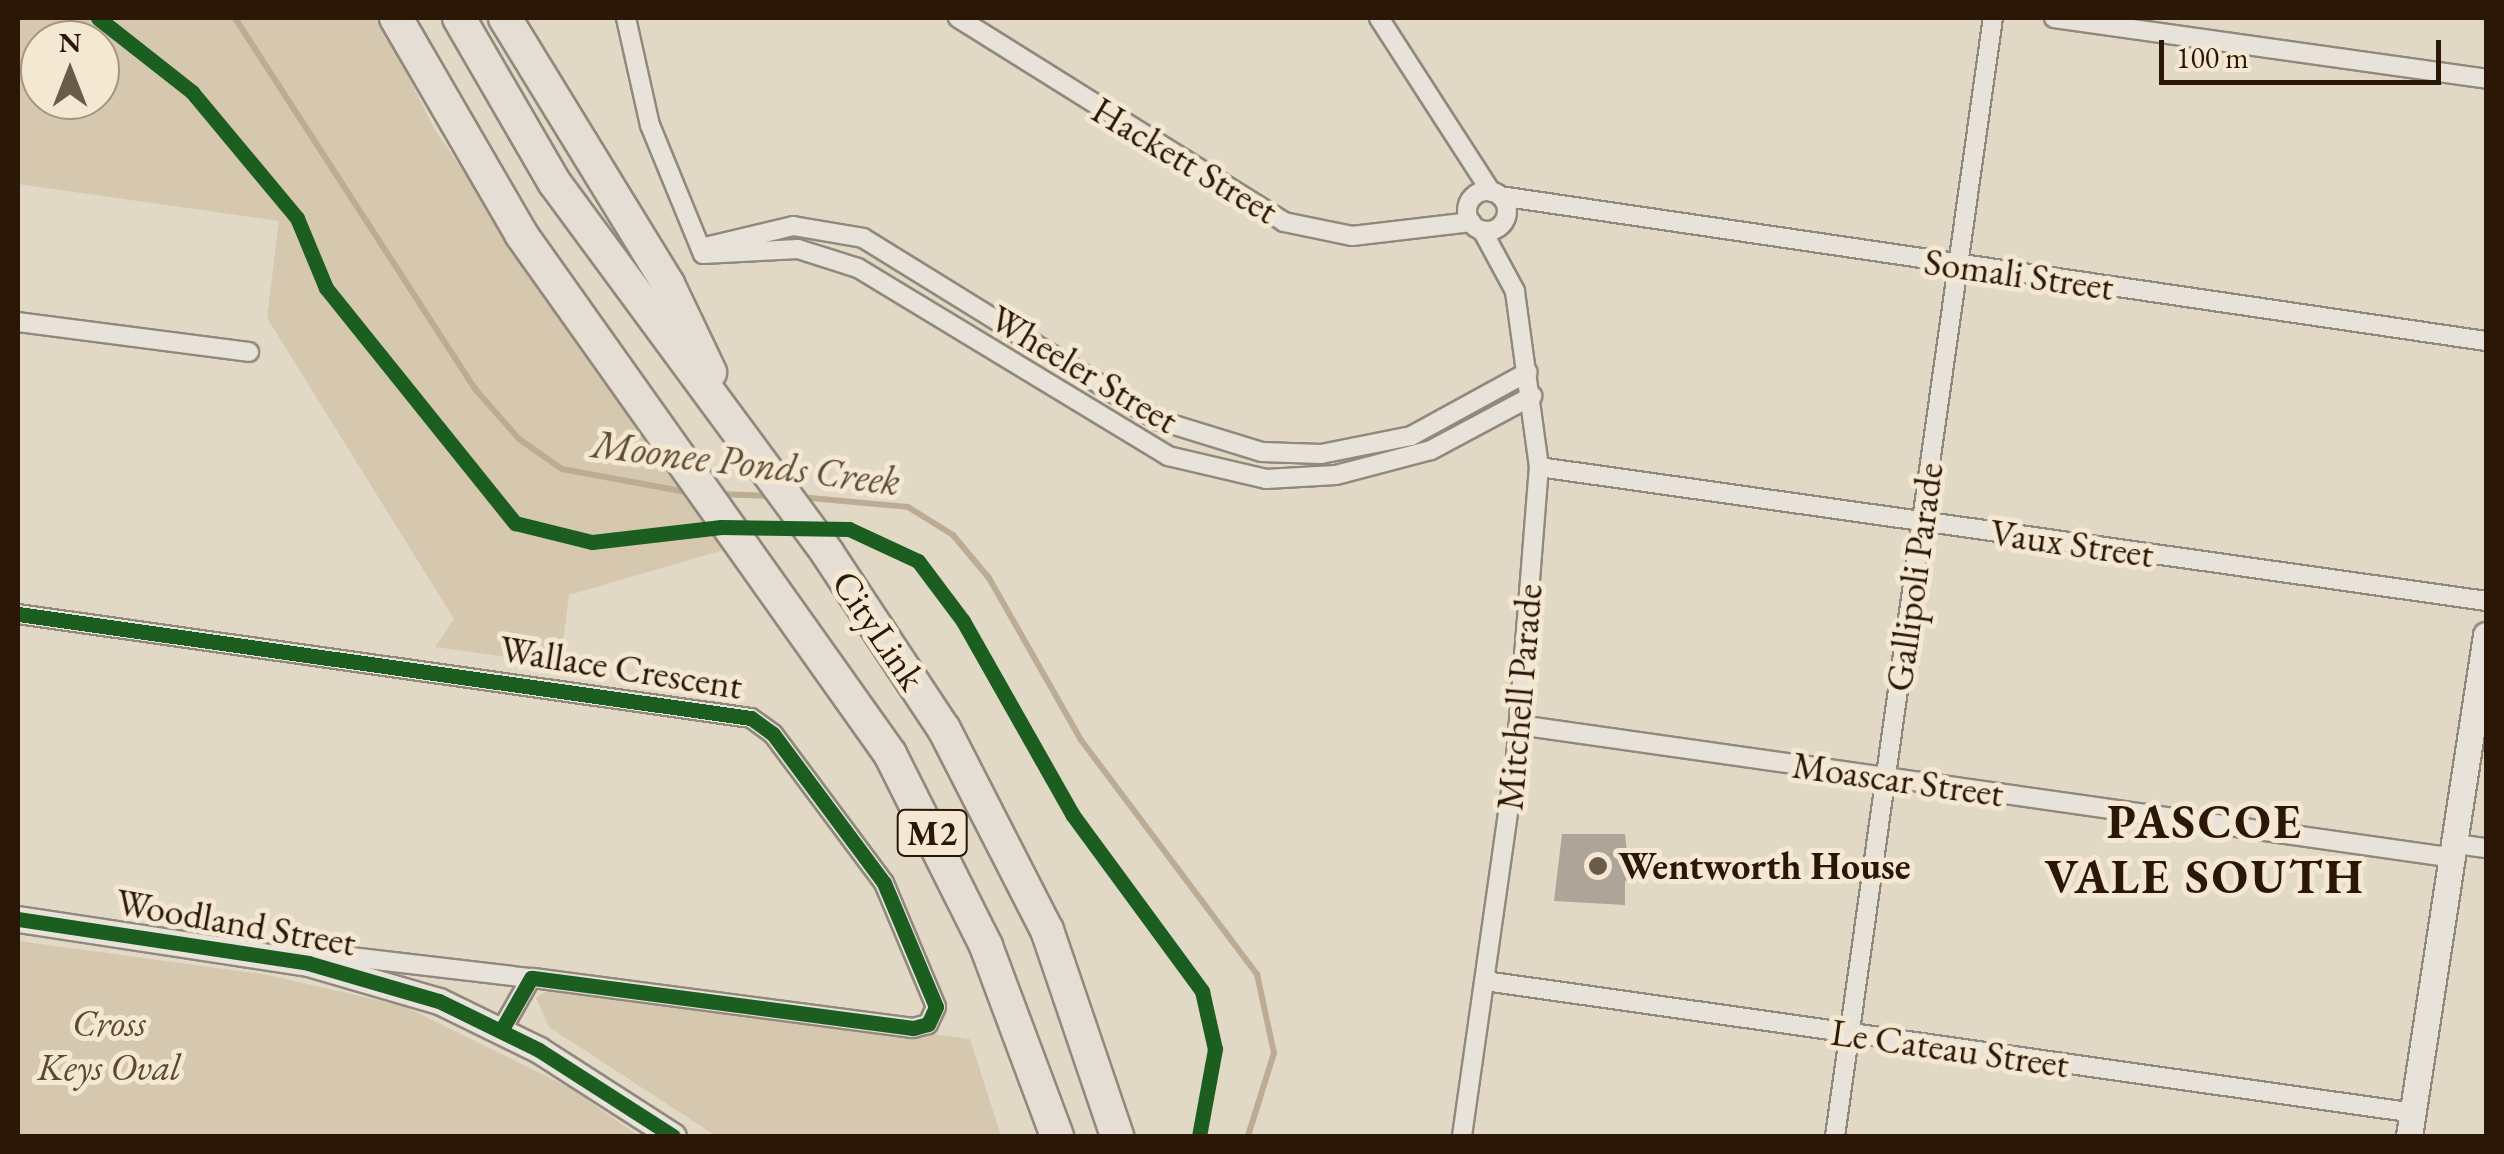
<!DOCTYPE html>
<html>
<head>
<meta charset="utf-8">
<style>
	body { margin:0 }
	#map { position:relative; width:2504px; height:1154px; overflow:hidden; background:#e2d8c6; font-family:"EB Garamond",serif }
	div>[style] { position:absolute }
	.green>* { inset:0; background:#d6c8ae }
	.stream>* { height:6px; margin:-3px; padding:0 3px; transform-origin:3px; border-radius:3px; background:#bcac93 }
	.building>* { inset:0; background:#ada598 }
	.roads { filter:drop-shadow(2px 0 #91897c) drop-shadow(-2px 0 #91897c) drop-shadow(0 2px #91897c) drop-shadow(0 -2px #91897c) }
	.street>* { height:18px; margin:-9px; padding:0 9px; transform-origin:9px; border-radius:9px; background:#e8e3da }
	.street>.ring { margin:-9px; padding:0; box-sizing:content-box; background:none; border:18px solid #e8e3da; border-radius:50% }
	.secondary>* { height:25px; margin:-12.5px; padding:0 12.5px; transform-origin:12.5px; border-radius:12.5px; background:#e8e3da }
	.highway>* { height:32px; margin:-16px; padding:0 16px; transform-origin:16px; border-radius:16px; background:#e4ded4 }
	.cycleway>* { height:15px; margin:-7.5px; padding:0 7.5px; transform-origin:7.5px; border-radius:7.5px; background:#1b5e20 }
	.dots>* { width:28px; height:28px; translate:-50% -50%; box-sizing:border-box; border:5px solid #f4e8d2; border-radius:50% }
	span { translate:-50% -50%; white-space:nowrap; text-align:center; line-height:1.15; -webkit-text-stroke:10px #f4e8d2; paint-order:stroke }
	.shield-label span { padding:2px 8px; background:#f4e8d2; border:2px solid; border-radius:8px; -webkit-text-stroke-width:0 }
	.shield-label { font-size:35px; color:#2b1706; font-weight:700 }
	.street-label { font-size:38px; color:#2b1706 }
	.poi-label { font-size:38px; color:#2b1706; font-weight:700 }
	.left { translate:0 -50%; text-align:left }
	.park-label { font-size:38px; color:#5c4833; font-style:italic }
	.water-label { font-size:40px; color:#5f4b36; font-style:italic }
	.district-label { font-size:48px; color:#2b1706; font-weight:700; letter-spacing:2.5px }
	.frame { position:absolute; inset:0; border:20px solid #2b1706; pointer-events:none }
	.north { position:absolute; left:20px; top:20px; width:100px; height:100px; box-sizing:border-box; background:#f4e8d2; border:2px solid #a49480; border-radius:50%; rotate:0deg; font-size:28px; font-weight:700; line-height:40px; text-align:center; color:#2b1706 }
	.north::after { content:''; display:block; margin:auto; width:35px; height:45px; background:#6b5b49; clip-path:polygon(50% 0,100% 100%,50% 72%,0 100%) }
	.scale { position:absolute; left:2159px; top:40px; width:282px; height:45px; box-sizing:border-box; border:5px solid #2b1706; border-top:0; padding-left:12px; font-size:30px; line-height:35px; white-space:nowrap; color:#2b1706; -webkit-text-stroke:8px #f4e8d2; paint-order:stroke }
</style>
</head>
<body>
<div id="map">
	<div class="green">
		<div style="clip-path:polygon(evenodd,18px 18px,379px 18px,435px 130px,727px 549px,569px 595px,560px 664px,435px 647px,454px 619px,267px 318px,279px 221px,18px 184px,18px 18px,40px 40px,100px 40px,100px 100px,40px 100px,40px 40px)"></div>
		<div style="clip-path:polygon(18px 941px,268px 975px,404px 1006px,570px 1088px,639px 1136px,18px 1136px)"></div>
		<div style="clip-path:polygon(554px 986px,970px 1039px,1001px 1136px,716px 1136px,549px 1027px,536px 998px)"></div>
	</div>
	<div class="stream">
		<div style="left:235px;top:18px;width:443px;rotate:57.1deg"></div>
		<div style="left:476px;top:390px;width:65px;rotate:48.7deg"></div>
		<div style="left:519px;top:439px;width:52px;rotate:34.9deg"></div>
		<div style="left:562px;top:469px;width:132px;rotate:10.5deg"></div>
		<div style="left:719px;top:494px;width:53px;rotate:2.2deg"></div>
		<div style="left:799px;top:497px;width:109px;rotate:5.2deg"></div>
		<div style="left:908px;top:507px;width:53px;rotate:31.9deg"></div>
		<div style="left:953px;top:535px;width:56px;rotate:50.1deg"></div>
		<div style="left:989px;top:578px;width:186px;rotate:60.4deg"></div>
		<div style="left:1081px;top:740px;width:293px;rotate:53.1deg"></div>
		<div style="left:1257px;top:974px;width:81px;rotate:77.9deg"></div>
		<div style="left:1274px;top:1053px;width:87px;rotate:107.4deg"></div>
	</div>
	<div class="building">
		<div style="clip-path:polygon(1562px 834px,1625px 834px,1627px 852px,1641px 853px,1640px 879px,1625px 881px,1625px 905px,1554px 901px)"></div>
	</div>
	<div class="roads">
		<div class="street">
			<div style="left:626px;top:18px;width:110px;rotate:77.4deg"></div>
			<div style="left:650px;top:125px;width:139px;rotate:67.7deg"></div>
			<div style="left:703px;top:254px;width:95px;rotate:-3deg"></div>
			<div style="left:798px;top:249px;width:63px;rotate:17.6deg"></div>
			<div style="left:858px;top:268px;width:363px;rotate:31.2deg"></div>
			<div style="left:1168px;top:456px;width:101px;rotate:13.2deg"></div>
			<div style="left:1266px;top:479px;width:70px;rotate:-3.3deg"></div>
			<div style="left:1336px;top:475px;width:98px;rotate:-14.7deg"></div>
			<div style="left:1431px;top:450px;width:115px;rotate:-28.1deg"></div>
			<div style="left:958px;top:18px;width:385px;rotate:32deg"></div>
			<div style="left:1284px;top:222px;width:69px;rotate:11.6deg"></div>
			<div style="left:1352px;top:236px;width:120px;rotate:-6.7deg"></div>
			<div style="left:1379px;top:18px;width:207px;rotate:57.2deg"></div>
			<div style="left:2054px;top:18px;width:436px;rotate:8deg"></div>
			<div class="ring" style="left:1467px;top:191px;width:22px;height:22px"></div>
			<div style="left:1500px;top:196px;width:997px;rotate:8.37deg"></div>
			<div style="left:701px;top:248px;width:95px;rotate:-13.4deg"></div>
			<div style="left:793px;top:226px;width:71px;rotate:9.7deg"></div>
			<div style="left:863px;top:238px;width:347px;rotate:31.7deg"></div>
			<div style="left:1158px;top:420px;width:109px;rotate:17.1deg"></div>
			<div style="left:1262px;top:452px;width:59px;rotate:1.9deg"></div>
			<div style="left:1321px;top:454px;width:92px;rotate:-11.3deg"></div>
			<div style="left:1411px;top:436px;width:133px;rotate:-28.7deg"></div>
			<div style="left:18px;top:322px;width:233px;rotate:7.4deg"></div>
			<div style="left:1539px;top:467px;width:956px;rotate:8.05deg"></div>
			<div style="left:18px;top:614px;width:740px;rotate:8.08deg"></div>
			<div style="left:751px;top:718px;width:27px;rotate:36deg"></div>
			<div style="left:773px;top:734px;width:186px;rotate:53.3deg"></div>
			<div style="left:884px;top:883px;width:134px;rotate:67.2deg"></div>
			<div style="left:936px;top:1007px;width:19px;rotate:115deg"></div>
			<div style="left:928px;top:1024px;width:16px;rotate:165deg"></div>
			<div style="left:913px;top:1028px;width:385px;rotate:-172.5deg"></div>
			<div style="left:531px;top:978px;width:59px;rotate:119.6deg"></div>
			<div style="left:1519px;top:725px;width:945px;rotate:8.09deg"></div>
			<div style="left:2456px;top:844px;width:30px;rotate:8deg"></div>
			<div style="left:291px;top:950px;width:242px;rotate:6.7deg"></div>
			<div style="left:1485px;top:981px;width:939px;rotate:8.08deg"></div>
			<div style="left:1462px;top:1136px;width:382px;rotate:-81.9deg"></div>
			<div style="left:1516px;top:758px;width:292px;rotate:-85.5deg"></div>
			<div style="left:1539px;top:467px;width:178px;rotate:-97.8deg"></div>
			<div style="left:1515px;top:291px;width:69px;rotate:-118.4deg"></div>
			<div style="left:1835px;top:1136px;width:1129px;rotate:-81.96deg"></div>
		</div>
		<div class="secondary">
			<div style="left:18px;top:919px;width:293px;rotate:8.6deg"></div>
			<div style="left:308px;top:963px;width:136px;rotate:16.2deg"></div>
			<div style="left:439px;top:1001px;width:111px;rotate:26.1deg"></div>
			<div style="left:539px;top:1050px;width:159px;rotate:32.7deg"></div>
			<div style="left:2409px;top:1136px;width:507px;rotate:-81.26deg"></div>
		</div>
		<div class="highway">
			<div style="left:396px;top:18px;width:250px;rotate:59.9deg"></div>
			<div style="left:521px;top:234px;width:638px;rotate:54.64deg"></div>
			<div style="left:890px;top:754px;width:215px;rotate:63.4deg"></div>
			<div style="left:986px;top:946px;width:203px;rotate:69.5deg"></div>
			<div style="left:459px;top:18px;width:190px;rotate:59.9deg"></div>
			<div style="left:554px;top:182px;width:462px;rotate:53.6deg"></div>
			<div style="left:828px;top:554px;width:210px;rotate:56.5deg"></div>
			<div style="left:944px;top:729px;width:226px;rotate:62.9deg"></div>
			<div style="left:1047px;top:930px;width:218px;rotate:71.2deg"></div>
			<div style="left:505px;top:18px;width:312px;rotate:58.5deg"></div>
			<div style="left:668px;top:284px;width:98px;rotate:64.5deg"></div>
		</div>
	</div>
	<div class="cycleway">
		<div style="left:98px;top:18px;width:120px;rotate:38.2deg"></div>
		<div style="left:192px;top:92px;width:164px;rotate:50.2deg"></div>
		<div style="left:297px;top:218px;width:76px;rotate:67.5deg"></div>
		<div style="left:326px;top:288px;width:302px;rotate:51.2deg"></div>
		<div style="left:515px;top:523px;width:79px;rotate:13.9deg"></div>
		<div style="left:592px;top:542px;width:130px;rotate:-6.6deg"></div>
		<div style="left:721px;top:527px;width:128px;rotate:0.9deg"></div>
		<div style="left:849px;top:529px;width:76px;rotate:24.9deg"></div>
		<div style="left:918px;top:561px;width:75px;rotate:53.1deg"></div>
		<div style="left:963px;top:621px;width:222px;rotate:60.5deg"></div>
		<div style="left:1072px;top:814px;width:220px;rotate:53.7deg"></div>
		<div style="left:1202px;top:991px;width:59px;rotate:77.4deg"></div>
		<div style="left:1215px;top:1049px;width:88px;rotate:100.4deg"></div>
		<div style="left:18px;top:614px;width:740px;rotate:8.08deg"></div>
		<div style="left:751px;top:718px;width:27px;rotate:36deg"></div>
		<div style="left:773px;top:734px;width:186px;rotate:53.3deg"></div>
		<div style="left:884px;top:883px;width:134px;rotate:67.2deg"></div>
		<div style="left:936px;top:1007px;width:19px;rotate:115deg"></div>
		<div style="left:928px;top:1024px;width:16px;rotate:165deg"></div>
		<div style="left:913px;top:1028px;width:385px;rotate:-172.5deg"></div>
		<div style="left:531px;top:978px;width:59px;rotate:119.6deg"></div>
		<div style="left:18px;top:919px;width:293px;rotate:8.6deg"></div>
		<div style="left:308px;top:963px;width:136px;rotate:16.2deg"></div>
		<div style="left:439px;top:1001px;width:111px;rotate:26.1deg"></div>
		<div style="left:539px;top:1050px;width:159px;rotate:32.7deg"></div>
	</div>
	<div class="dots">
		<div style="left:1598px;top:866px;background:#6b5b49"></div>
	</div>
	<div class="shield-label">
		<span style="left:932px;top:833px">M2</span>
	</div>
	<div class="street-label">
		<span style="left:1185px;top:160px;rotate:31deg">Hackett Street</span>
		<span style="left:2019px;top:274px;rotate:8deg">Somali Street</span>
		<span style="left:1084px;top:369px;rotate:31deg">Wheeler Street</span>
		<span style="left:2072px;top:543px;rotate:8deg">Vaux Street</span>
		<span style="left:1914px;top:577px;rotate:-82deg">Gallipoli Parade</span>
		<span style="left:879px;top:630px;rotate:56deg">CityLink</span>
		<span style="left:621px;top:667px;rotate:9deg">Wallace Crescent</span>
		<span style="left:1519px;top:697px;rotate:-85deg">Mitchell Parade</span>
		<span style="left:1898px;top:779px;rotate:8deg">Moascar Street</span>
		<span style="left:236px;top:922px;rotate:10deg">Woodland Street</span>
		<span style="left:1950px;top:1048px;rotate:8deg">Le Cateau Street</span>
	</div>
	<div class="poi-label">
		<span class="left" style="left:1618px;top:866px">Wentworth House</span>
	</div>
	<div class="park-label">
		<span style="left:109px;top:1045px">Cross<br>Keys Oval</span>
	</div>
	<div class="water-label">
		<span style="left:746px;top:462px;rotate:7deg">Moonee Ponds Creek</span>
	</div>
	<div class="district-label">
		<span style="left:2205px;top:849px">PASCOE<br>VALE SOUTH</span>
	</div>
	<div class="frame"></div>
	<div class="north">N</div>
	<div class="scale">100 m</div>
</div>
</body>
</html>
